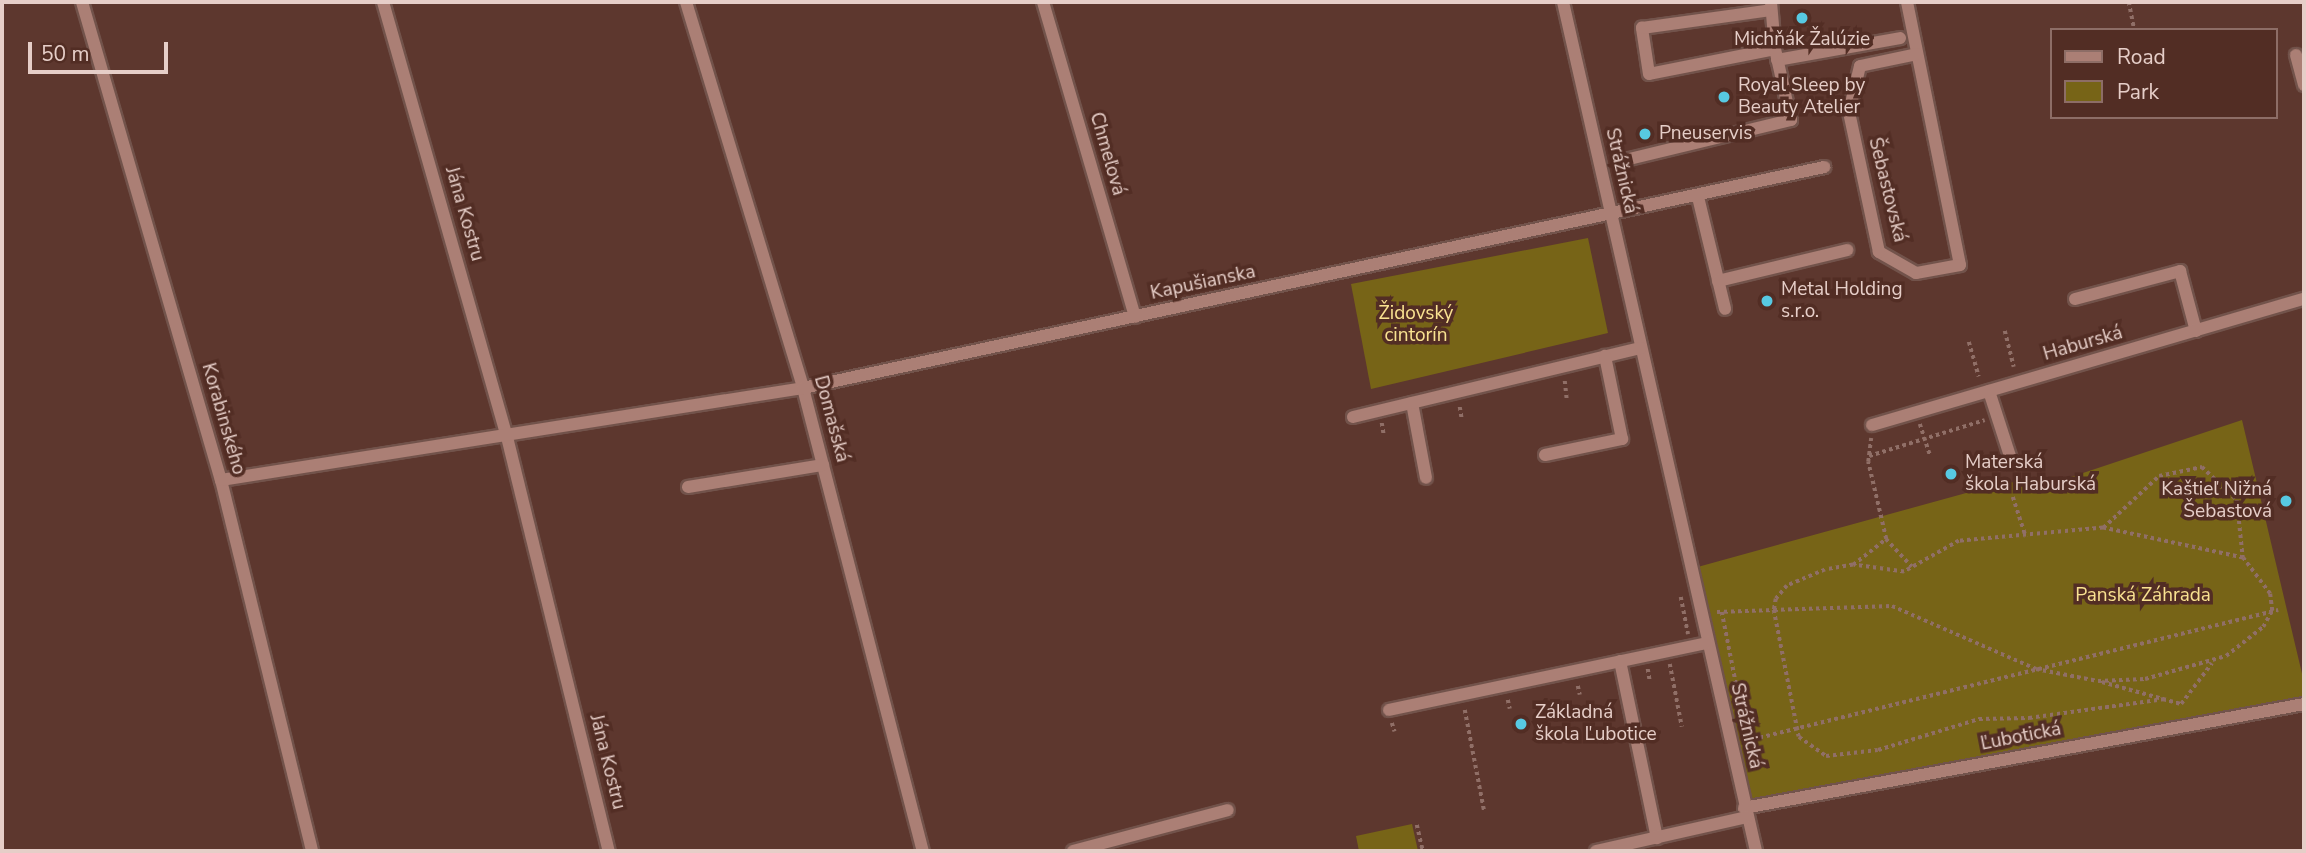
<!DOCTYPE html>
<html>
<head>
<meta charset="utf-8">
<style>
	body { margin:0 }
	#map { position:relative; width:2306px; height:853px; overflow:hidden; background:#5d372e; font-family:"Nunito Sans",sans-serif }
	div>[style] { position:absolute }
	.green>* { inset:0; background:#776417 }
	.path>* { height:3.5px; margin-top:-1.75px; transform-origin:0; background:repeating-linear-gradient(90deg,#906f67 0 3.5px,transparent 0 7px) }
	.roads { filter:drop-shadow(2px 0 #72534b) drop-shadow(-2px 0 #72534b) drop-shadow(0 2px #72534b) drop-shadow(0 -2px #72534b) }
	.minor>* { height:12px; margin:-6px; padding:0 6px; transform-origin:6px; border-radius:6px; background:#ab7f75 }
	.dots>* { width:19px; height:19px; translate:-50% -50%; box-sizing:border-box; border:4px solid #522d24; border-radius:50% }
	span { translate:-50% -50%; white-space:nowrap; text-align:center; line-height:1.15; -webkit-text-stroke:7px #522d24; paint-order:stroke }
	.poi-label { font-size:19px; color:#e6cec8 }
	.left { translate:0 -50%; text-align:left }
	.right { translate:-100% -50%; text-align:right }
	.street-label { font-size:19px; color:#e6cec8 }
	.park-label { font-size:19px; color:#f9e291 }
	.frame { position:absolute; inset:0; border:4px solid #e6cec8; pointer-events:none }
	.legend { position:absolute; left:2050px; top:28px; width:228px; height:91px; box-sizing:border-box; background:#522d24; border:2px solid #8d6d66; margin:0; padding:9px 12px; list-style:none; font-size:21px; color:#e6cec8 }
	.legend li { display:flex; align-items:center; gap:14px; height:35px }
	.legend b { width:35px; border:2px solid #8d6d66 }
	.scale { position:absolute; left:28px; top:42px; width:140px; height:32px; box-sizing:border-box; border:4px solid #e6cec8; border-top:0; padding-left:9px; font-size:21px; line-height:24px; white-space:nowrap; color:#e6cec8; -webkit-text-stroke:5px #522d24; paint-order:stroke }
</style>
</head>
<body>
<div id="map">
	<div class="green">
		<div style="clip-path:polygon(1588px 238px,1608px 333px,1371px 389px,1351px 284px)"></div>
		<div style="clip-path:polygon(2242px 420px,2304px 682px,2304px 706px,1744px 808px,1694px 568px,2006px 482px,2050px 484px)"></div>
		<div style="clip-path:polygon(1412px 824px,1418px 851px,1359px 851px,1356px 836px)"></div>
	</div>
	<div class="path">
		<div style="left:2129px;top:2px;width:25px;rotate:79deg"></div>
		<div style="left:2005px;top:331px;width:37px;rotate:76deg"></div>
		<div style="left:1969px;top:342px;width:36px;rotate:74deg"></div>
		<div style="left:1565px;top:381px;width:18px;rotate:84deg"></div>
		<div style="left:1460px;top:407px;width:12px;rotate:81deg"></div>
		<div style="left:1382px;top:423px;width:12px;rotate:81deg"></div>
		<div style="left:1920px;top:424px;width:32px;rotate:72deg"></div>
		<div style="left:1869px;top:456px;width:121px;rotate:-17.2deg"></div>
		<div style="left:2013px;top:497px;width:42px;rotate:72deg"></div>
		<div style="left:2103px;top:528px;width:76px;rotate:-42.9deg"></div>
		<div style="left:2159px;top:476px;width:44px;rotate:-11.8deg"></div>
		<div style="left:2202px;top:467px;width:48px;rotate:43.3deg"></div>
		<div style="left:2237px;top:500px;width:58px;rotate:84.1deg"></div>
		<div style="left:1886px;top:539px;width:38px;rotate:47deg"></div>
		<div style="left:1853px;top:565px;width:42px;rotate:-38.2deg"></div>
		<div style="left:1886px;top:539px;width:79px;rotate:-103.2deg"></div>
		<div style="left:1868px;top:462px;width:24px;rotate:-83deg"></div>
		<div style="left:1681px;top:597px;width:38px;rotate:79deg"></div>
		<div style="left:1717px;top:612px;width:57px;rotate:-2deg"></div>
		<div style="left:1774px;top:610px;width:118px;rotate:-1.9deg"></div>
		<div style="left:1892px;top:606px;width:157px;rotate:23.6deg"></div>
		<div style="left:2036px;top:669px;width:63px;rotate:11deg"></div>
		<div style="left:2098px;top:681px;width:47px;rotate:-2.4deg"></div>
		<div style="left:2145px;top:679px;width:84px;rotate:-15.9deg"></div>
		<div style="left:2226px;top:656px;width:47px;rotate:-38.1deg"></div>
		<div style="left:2263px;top:627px;width:18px;rotate:-61deg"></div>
		<div style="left:2272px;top:611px;width:17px;rotate:-97deg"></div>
		<div style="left:2270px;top:594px;width:45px;rotate:-126.9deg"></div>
		<div style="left:2243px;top:558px;width:143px;rotate:-167.9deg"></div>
		<div style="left:2103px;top:528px;width:145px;rotate:174.8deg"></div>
		<div style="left:1959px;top:541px;width:63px;rotate:150.6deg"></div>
		<div style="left:1904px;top:572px;width:51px;rotate:-172.2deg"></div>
		<div style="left:1853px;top:565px;width:28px;rotate:170deg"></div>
		<div style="left:1825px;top:570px;width:41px;rotate:157.2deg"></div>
		<div style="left:1787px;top:586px;width:17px;rotate:130deg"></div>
		<div style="left:1776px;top:599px;width:11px;rotate:100deg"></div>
		<div style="left:1774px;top:610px;width:129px;rotate:78.9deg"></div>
		<div style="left:1799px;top:737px;width:33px;rotate:35deg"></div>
		<div style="left:1826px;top:756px;width:52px;rotate:-6.6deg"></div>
		<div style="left:1878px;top:750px;width:106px;rotate:-17.1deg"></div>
		<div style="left:1979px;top:719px;width:50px;rotate:-1.1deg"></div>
		<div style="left:2029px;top:718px;width:137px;rotate:-8deg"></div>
		<div style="left:1722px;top:612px;width:89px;rotate:78.9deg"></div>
		<div style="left:1670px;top:664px;width:64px;rotate:79.2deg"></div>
		<div style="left:1648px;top:669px;width:12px;rotate:81deg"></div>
		<div style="left:2102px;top:682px;width:82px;rotate:15.6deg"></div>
		<div style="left:1578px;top:686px;width:9px;rotate:77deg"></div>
		<div style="left:1508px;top:700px;width:9px;rotate:77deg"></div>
		<div style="left:2181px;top:704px;width:51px;rotate:-52.9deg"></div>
		<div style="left:1465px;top:710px;width:102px;rotate:79.2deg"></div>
		<div style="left:1392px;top:723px;width:9px;rotate:72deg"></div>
		<div style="left:1746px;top:741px;width:548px;rotate:-13.83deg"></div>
		<div style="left:1417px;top:825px;width:27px;rotate:77deg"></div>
	</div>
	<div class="roads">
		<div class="minor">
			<div style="left:82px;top:2px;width:498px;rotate:73.8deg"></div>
			<div style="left:221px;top:480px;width:382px;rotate:76.2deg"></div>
			<div style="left:383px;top:2px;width:452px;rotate:74.1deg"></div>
			<div style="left:507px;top:437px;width:426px;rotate:76.2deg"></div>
			<div style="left:686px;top:2px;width:403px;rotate:73.1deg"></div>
			<div style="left:803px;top:388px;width:478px;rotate:75.5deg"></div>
			<div style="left:1043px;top:2px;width:328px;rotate:73.7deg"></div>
			<div style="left:1563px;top:2px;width:871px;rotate:77.19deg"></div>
			<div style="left:1771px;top:2px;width:47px;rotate:85.1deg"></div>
			<div style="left:1775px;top:49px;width:128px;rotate:168.8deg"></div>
			<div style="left:1649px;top:74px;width:47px;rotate:-98.7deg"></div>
			<div style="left:1642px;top:28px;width:130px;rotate:-7.9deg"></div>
			<div style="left:1907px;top:2px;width:268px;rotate:78.6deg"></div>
			<div style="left:1960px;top:265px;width:45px;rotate:169.7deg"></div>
			<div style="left:1916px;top:273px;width:43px;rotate:-150.4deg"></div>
			<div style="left:1879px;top:252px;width:143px;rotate:-102.1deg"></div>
			<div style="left:1849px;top:112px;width:47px;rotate:-76.6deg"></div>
			<div style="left:1860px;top:66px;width:58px;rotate:-11.9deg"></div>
			<div style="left:2296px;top:55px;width:31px;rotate:75deg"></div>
			<div style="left:1777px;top:60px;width:125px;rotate:-10.1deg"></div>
			<div style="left:1621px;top:161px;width:175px;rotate:-13.6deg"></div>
			<div style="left:1791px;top:120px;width:73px;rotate:-102.7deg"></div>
			<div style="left:1698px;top:197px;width:115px;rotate:76.4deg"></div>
			<div style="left:1718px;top:281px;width:133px;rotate:-13.5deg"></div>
			<div style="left:2075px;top:299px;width:109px;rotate:-14.9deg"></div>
			<div style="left:2180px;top:271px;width:62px;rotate:75.1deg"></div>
			<div style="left:1989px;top:391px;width:71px;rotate:72.1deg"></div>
			<div style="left:1412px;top:403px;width:76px;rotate:79.4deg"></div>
			<div style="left:1353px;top:417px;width:296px;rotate:-13.5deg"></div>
			<div style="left:1872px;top:425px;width:450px;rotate:-16.3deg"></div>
			<div style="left:1545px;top:455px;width:79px;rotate:-11.7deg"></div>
			<div style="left:1622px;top:439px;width:85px;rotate:-101.6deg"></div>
			<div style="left:221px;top:480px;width:589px;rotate:-8.98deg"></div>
			<div style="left:803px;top:388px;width:1045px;rotate:-12.21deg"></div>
			<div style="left:688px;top:487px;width:137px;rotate:-9.3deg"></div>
			<div style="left:1620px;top:661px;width:181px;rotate:78.2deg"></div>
			<div style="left:1389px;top:710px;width:325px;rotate:-11.9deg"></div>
			<div style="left:1744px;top:808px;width:570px;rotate:-10.52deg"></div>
			<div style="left:1073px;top:851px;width:160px;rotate:-14.8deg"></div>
			<div style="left:1596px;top:851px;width:155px;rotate:-12.7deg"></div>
		</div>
	</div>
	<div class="dots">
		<div style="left:1802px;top:18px;background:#57c9e2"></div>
		<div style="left:1724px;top:97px;background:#57c9e2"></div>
		<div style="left:1645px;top:134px;background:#57c9e2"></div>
		<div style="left:1767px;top:301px;background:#57c9e2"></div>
		<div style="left:1951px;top:474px;background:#57c9e2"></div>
		<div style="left:2286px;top:501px;background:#57c9e2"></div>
		<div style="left:1521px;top:724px;background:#57c9e2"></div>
	</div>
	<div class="poi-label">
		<span style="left:1802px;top:40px">Michňák Žalúzie</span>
		<span class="left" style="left:1738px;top:97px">Royal Sleep by<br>Beauty Atelier</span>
		<span class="left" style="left:1659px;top:134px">Pneuservis</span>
		<span class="left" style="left:1781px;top:301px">Metal Holding<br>s.r.o.</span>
		<span class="left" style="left:1965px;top:474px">Materská<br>škola Haburská</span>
		<span class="right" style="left:2272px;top:501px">Kaštieľ Nižná<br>Šebastová</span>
		<span class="left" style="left:1535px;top:724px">Základná<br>škola Ľubotice</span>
	</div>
	<div class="street-label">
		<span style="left:1107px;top:154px;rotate:74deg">Chmeľová</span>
		<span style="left:1621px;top:171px;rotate:77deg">Strážnická</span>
		<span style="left:1887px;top:190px;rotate:76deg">Šebastovská</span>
		<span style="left:464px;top:214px;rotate:74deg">Jána Kostru</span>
		<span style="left:1203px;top:283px;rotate:-12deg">Kapušianska</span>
		<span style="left:2083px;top:344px;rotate:-16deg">Haburská</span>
		<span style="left:223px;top:419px;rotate:74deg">Korabinského</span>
		<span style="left:831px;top:419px;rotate:75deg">Domašská</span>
		<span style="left:1746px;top:726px;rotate:77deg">Strážnická</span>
		<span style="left:2021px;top:737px;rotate:-11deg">Ľubotická</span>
		<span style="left:607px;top:762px;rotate:76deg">Jána Kostru</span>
	</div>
	<div class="park-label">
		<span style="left:1416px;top:325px">Židovský<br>cintorín</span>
		<span style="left:2143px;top:596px">Panská Záhrada</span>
	</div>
	<div class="frame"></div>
	<ul class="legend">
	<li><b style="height:9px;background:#ab7f75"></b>Road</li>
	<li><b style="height:19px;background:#776417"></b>Park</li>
	</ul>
	<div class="scale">50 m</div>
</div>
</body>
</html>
